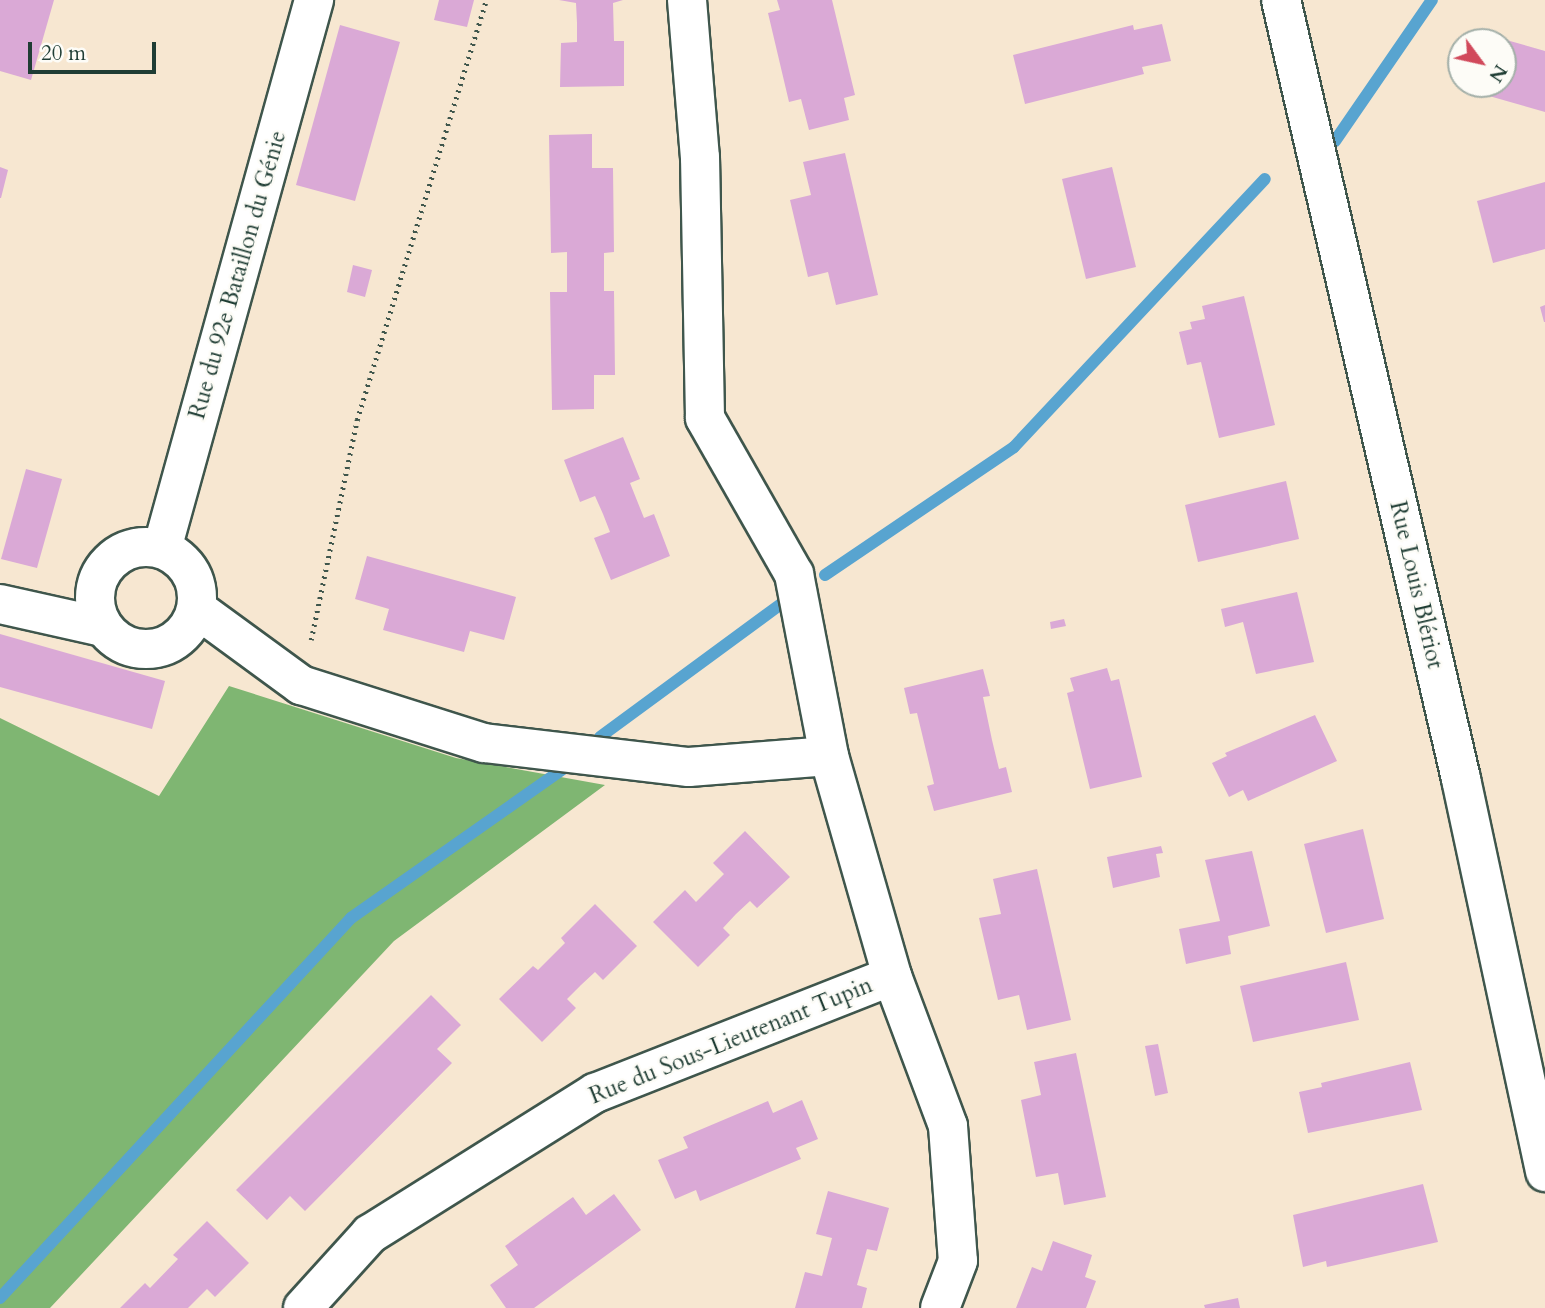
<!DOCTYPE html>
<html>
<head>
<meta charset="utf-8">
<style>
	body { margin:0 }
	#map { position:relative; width:1545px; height:1308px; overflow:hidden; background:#f7e7d1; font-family:Cardo,serif }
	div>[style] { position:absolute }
	.forest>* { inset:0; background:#7fb672 }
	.stream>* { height:12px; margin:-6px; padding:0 6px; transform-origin:6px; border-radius:6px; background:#58a4d0 }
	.building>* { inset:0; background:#daa9d6 }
	.path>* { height:4.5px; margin-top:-2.25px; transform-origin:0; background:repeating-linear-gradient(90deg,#3f564c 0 2px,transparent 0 7px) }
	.roads { filter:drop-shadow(2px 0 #3f564c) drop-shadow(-2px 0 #3f564c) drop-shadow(0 2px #3f564c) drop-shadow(0 -2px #3f564c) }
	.minor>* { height:38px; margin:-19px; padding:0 19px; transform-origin:19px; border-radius:19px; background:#fff }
	.minor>.ring { margin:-19px; padding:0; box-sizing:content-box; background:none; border:38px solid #fff; border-radius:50% }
	span { translate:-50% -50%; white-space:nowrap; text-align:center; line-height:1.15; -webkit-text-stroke:5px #fdfcf7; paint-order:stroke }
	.street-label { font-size:23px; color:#1f3d34 }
	.north { position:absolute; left:1447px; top:28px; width:70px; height:70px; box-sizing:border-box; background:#fdfcf7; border:2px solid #a4b0a9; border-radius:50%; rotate:123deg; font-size:19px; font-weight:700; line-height:28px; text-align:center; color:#1f3d34 }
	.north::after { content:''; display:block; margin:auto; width:24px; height:32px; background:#d1495b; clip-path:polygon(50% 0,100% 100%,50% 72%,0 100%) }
	.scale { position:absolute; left:28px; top:42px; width:128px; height:32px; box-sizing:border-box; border:4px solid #1f3d34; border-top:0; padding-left:9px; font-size:21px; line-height:24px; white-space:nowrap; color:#1f3d34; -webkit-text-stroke:5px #fdfcf7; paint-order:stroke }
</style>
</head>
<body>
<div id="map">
	<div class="forest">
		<div style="clip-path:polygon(229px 686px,456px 758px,605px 785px,394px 941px,50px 1308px,0 1308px,0 718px,159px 796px)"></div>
	</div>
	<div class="stream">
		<div style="left:1335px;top:141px;width:171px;rotate:-55.5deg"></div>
		<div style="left:825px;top:575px;width:228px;rotate:-34.1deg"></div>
		<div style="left:1014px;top:447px;width:367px;rotate:-46.9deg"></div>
		<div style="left:600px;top:737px;width:228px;rotate:-36.3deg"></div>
		<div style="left:0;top:1298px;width:517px;rotate:-47.27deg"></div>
		<div style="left:351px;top:918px;width:264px;rotate:-35.1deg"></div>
	</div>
	<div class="building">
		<div style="clip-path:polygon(0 0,54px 0,31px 80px,0 71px)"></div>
		<div style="clip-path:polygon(439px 0,474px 0,467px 27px,434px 20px)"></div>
		<div style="clip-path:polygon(559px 0,623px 0,613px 3px,614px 41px,624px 41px,624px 86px,560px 87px,561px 43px,577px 42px,577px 23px,576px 3px)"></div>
		<div style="clip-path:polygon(777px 0,832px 0,855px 95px,844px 98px,849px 120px,809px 130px,801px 99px,789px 102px,768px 13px,780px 10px)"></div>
		<div style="clip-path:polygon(1162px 24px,1171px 61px,1142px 67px,1144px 74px,1025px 104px,1013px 55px,1133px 25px,1134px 30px)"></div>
		<div style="clip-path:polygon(340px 25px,400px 42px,355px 201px,296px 185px)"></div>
		<div style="clip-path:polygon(1478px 32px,1545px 51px,1545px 112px,1461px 88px,1462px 84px,1503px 84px,1503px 42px,1475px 42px)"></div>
		<div style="clip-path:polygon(592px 134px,592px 168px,613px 168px,614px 252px,604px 253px,604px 291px,614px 291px,615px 375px,594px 375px,594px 409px,552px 410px,550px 292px,567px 292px,567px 252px,551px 253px,549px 135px)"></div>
		<div style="clip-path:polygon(845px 153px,878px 295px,836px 305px,828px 272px,808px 277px,790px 200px,811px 195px,803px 162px)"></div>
		<div style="clip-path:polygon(0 167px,8px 170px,1px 198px,0 198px)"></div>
		<div style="clip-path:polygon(1112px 167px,1136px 267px,1086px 279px,1062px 179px)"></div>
		<div style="clip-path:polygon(1545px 182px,1545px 249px,1493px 263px,1477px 201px)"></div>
		<div style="clip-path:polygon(353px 265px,372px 270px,365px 297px,347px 292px)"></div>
		<div style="clip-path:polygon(1244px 296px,1275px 425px,1219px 438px,1201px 362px,1187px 365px,1179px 332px,1192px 329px,1190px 322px,1205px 319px,1202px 306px)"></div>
		<div style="clip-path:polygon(1545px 305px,1545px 322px,1544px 322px,1540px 307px)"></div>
		<div style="clip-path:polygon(623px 437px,640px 479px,630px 483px,644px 518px,654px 514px,670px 556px,611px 580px,594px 538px,610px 532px,603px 514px,595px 496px,580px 502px,564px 460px)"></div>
		<div style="clip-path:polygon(26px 469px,62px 479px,37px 568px,1px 559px)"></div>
		<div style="clip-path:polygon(1286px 481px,1299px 539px,1198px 562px,1185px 505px)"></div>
		<div style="clip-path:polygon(367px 556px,516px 597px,504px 640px,470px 631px,464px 652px,383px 630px,389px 609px,355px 599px)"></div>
		<div style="clip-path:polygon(1297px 592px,1314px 662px,1256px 674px,1243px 622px,1225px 627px,1221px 609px)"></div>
		<div style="clip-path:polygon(1064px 619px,1066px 626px,1051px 629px,1050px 622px)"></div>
		<div style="clip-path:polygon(0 634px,165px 681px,152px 729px,0 687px)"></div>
		<div style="clip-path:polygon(1107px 668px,1111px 681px,1119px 679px,1142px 777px,1090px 789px,1067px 693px,1074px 691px,1070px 678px)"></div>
		<div style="clip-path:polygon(983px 669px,990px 696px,983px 697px,992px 740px,999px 769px,1006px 767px,1012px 792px,934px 811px,927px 786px,934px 784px,917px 713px,910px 714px,904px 688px)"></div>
		<div style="clip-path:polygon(1315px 715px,1337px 761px,1248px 801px,1243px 790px,1229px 797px,1212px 763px,1227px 756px,1225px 753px)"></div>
		<div style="clip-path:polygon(1363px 829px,1384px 919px,1326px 933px,1304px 844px)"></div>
		<div style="clip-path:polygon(745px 831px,790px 877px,757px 908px,750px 901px,736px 914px,723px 928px,730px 935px,698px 967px,653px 922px,685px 890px,696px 902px,724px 874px,713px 863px)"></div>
		<div style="clip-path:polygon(1161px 846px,1163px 853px,1156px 854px,1160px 877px,1113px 888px,1107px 857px)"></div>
		<div style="clip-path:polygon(1252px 851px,1270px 926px,1228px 936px,1231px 954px,1186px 964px,1179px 929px,1220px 921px,1205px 860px)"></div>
		<div style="clip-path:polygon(1037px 869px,1071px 1020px,1027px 1030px,1019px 995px,998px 1000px,979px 918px,1001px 914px,993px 879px)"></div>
		<div style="clip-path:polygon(595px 904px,637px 946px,603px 980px,595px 972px,581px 985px,567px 999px,576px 1008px,542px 1042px,499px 999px,533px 966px,538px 970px,565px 943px,561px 938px)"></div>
		<div style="clip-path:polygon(1346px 962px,1359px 1020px,1253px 1042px,1240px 986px)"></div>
		<div style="clip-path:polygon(431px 995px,461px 1025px,437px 1049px,452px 1063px,305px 1211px,290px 1196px,267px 1220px,236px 1190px)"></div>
		<div style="clip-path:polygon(1158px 1044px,1168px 1093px,1155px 1096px,1145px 1046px)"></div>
		<div style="clip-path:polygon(1076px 1053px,1106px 1197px,1064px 1205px,1058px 1173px,1036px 1177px,1021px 1100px,1041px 1095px,1034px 1062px)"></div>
		<div style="clip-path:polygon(1410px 1062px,1422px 1110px,1308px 1133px,1299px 1092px,1322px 1087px,1321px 1083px)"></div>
		<div style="clip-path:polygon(802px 1100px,818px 1139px,796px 1148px,801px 1159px,700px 1201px,696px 1190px,675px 1199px,658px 1160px,688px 1148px,683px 1137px,768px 1101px,773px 1113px)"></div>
		<div style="clip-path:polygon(1423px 1184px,1438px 1242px,1327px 1267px,1326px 1261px,1303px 1267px,1293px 1215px)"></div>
		<div style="clip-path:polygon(828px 1191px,889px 1208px,877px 1251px,867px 1249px,857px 1285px,867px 1288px,862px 1308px,795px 1308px,805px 1272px,822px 1276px,832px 1238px,816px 1234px)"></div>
		<div style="clip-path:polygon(614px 1194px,641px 1230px,534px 1308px,506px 1308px,490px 1285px,518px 1265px,505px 1246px,573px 1197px,586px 1215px)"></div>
		<div style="clip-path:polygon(207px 1221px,249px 1263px,215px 1297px,207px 1289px,188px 1308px,120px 1308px,145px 1283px,150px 1288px,178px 1259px,173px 1255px)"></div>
		<div style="clip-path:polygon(1053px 1241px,1092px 1255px,1085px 1277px,1096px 1281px,1086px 1308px,1016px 1308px,1032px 1267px,1042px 1271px)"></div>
		<div style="clip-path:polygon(1238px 1298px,1240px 1308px,1205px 1308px,1204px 1305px)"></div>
	</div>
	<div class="path">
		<div style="left:311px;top:640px;width:225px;rotate:-78.2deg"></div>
		<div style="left:357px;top:420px;width:439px;rotate:-72.9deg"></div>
	</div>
	<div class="roads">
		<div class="minor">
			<div style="left:687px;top:0;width:158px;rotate:85.3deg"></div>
			<div style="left:700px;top:157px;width:261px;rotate:88.9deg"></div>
			<div style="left:705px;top:418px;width:180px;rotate:60.3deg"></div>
			<div style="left:794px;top:574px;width:185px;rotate:79.1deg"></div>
			<div style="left:829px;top:756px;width:229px;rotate:74deg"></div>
			<div style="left:892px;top:976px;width:160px;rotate:69.5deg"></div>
			<div style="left:948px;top:1126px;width:135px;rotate:85.8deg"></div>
			<div style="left:958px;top:1261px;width:50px;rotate:111deg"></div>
			<div style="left:1281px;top:0;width:800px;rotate:76.99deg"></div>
			<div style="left:1461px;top:779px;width:402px;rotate:77.9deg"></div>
			<div class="ring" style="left:95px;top:547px;width:64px;height:64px"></div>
			<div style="left:162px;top:549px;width:570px;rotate:-74.52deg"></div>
			<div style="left:0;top:604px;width:106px;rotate:12.6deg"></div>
			<div style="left:197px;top:609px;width:129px;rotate:36.2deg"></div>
			<div style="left:301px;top:685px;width:192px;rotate:17.6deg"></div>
			<div style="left:484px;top:743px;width:206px;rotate:6.7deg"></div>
			<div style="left:689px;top:767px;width:140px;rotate:-4.5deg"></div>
			<div style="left:303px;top:1308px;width:100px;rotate:-47.8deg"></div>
			<div style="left:370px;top:1234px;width:266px;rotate:-32.1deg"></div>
			<div style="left:595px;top:1093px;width:319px;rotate:-21.5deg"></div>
		</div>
	</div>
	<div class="street-label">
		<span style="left:238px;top:275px;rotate:-74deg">Rue du 92e Bataillon du Génie</span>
		<span style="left:1416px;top:585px;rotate:77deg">Rue Louis Blériot</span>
		<span style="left:731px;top:1041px;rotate:-22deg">Rue du Sous-Lieutenant Tupin</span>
	</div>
	<div class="north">N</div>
	<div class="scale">20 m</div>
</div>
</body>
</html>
